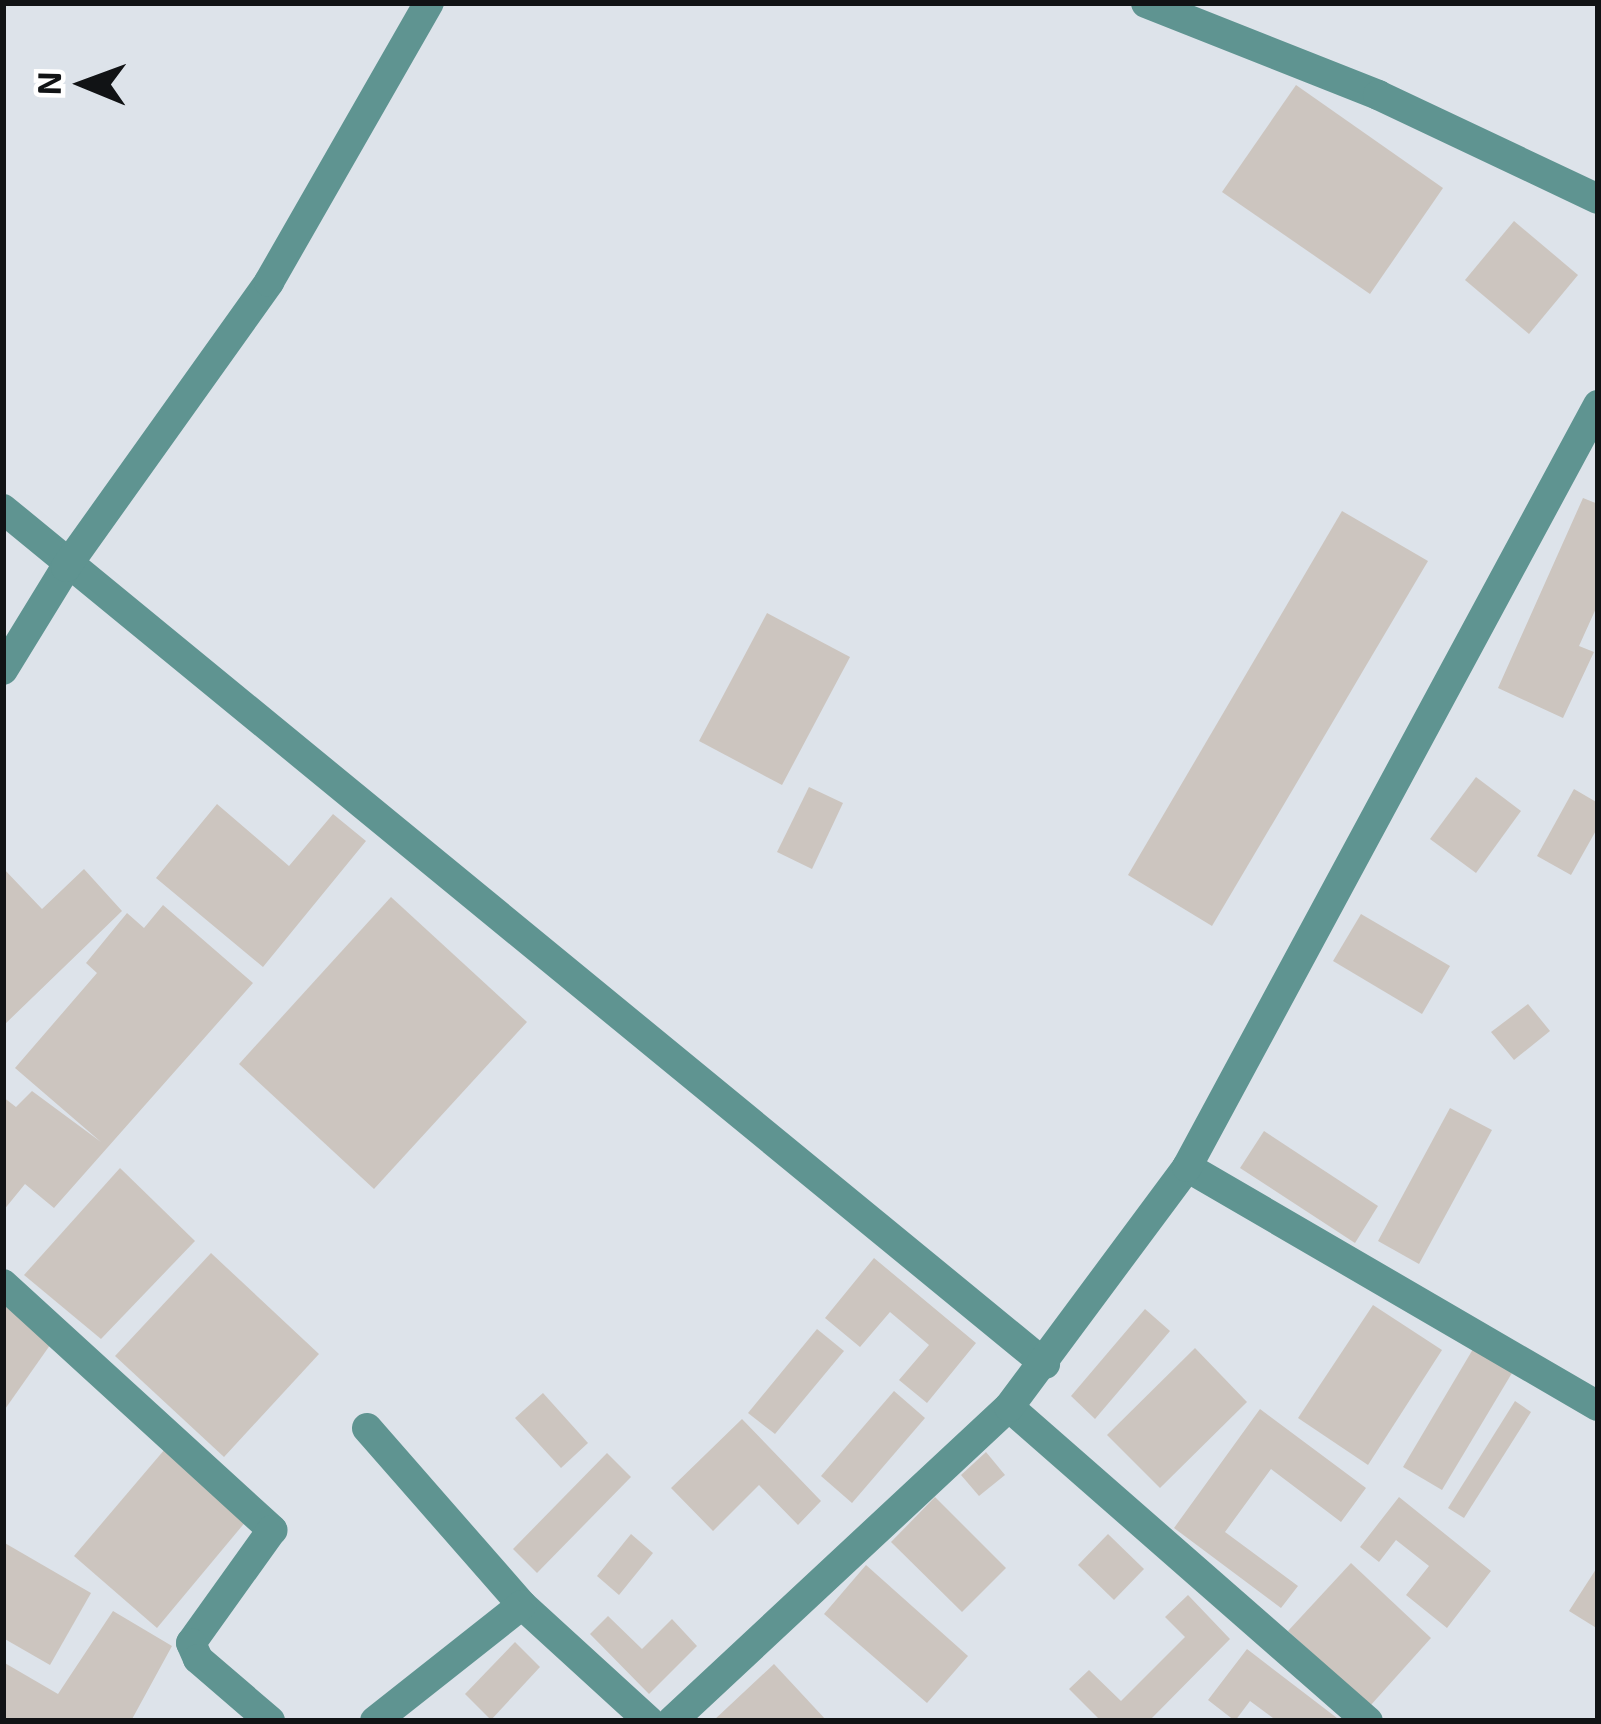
<!DOCTYPE html>
<html>
<head>
<meta charset="utf-8">
<style>
	body { margin:0 }
	#map { position:relative; width:1601px; height:1724px; overflow:hidden; background:#dde3ea; font-family:"Exo 2",sans-serif }
	div>[style] { position:absolute }
	.building>* { inset:0; background:#ccc5bf }
	.street>* { height:30px; margin:-15px; padding:0 15px; transform-origin:15px; border-radius:15px; background:#5f9491 }
	span { translate:-50% -50%; white-space:nowrap; text-align:center; line-height:1.15; -webkit-text-stroke:9px #fff; paint-order:stroke }
	.frame { position:absolute; inset:0; border:6px solid #111315; pointer-events:none }
	.north { position:absolute; left:24px; top:24px; width:120px; height:120px; -webkit-text-stroke:9px #fff; paint-order:stroke; rotate:271deg; font-size:33px; font-weight:700; line-height:48px; text-align:center; color:#111315 }
	.north::after { content:''; display:block; margin:auto; width:42px; height:54px; background:#111315; clip-path:polygon(50% 0,100% 100%,50% 72%,0 100%) }
</style>
</head>
<body>
<div id="map">
	<div class="building">
		<div style="clip-path:polygon(1296px 85px,1443px 188px,1370px 294px,1222px 192px)"></div>
		<div style="clip-path:polygon(1514px 221px,1578px 275px,1529px 334px,1465px 280px)"></div>
		<div style="clip-path:polygon(1583px 498px,1598px 504px,1598px 604px,1579px 646px,1594px 652px,1563px 718px,1498px 688px)"></div>
		<div style="clip-path:polygon(1342px 511px,1428px 561px,1212px 926px,1128px 875px)"></div>
		<div style="clip-path:polygon(767px 613px,850px 657px,782px 785px,699px 741px)"></div>
		<div style="clip-path:polygon(1476px 777px,1521px 811px,1476px 873px,1430px 839px)"></div>
		<div style="clip-path:polygon(809px 787px,843px 803px,812px 869px,777px 852px)"></div>
		<div style="clip-path:polygon(1574px 789px,1598px 803px,1598px 827px,1571px 875px,1537px 856px)"></div>
		<div style="clip-path:polygon(217px 804px,289px 866px,333px 814px,366px 841px,263px 967px,156px 878px)"></div>
		<div style="clip-path:polygon(3px 868px,42px 909px,84px 869px,122px 911px,3px 1026px)"></div>
		<div style="clip-path:polygon(391px 897px,527px 1022px,374px 1189px,239px 1064px)"></div>
		<div style="clip-path:polygon(163px 905px,253px 983px,54px 1208px,25px 1184px,3px 1211px,3px 1097px,16px 1107px,32px 1091px,101px 1142px,15px 1068px,97px 973px,86px 963px,127px 913px,144px 928px)"></div>
		<div style="clip-path:polygon(1361px 914px,1450px 966px,1422px 1014px,1333px 961px)"></div>
		<div style="clip-path:polygon(1528px 1004px,1550px 1031px,1514px 1060px,1491px 1032px)"></div>
		<div style="clip-path:polygon(1450px 1108px,1492px 1130px,1419px 1264px,1378px 1241px)"></div>
		<div style="clip-path:polygon(1264px 1131px,1378px 1206px,1355px 1243px,1240px 1168px)"></div>
		<div style="clip-path:polygon(120px 1168px,195px 1241px,101px 1339px,24px 1275px)"></div>
		<div style="clip-path:polygon(211px 1253px,319px 1354px,224px 1457px,115px 1356px)"></div>
		<div style="clip-path:polygon(874px 1258px,976px 1343px,927px 1403px,899px 1380px,929px 1345px,890px 1312px,860px 1347px,825px 1318px)"></div>
		<div style="clip-path:polygon(3px 1301px,55px 1338px,3px 1412px)"></div>
		<div style="clip-path:polygon(1373px 1305px,1442px 1350px,1368px 1465px,1298px 1418px)"></div>
		<div style="clip-path:polygon(1145px 1309px,1170px 1331px,1095px 1419px,1071px 1396px)"></div>
		<div style="clip-path:polygon(817px 1329px,844px 1351px,775px 1434px,748px 1413px)"></div>
		<div style="clip-path:polygon(1476px 1344px,1515px 1368px,1442px 1490px,1403px 1467px)"></div>
		<div style="clip-path:polygon(1195px 1348px,1247px 1402px,1160px 1488px,1107px 1435px)"></div>
		<div style="clip-path:polygon(894px 1391px,925px 1418px,852px 1503px,821px 1476px)"></div>
		<div style="clip-path:polygon(543px 1393px,588px 1443px,561px 1468px,515px 1418px)"></div>
		<div style="clip-path:polygon(1515px 1401px,1531px 1412px,1464px 1518px,1448px 1508px)"></div>
		<div style="clip-path:polygon(1260px 1409px,1366px 1488px,1341px 1522px,1271px 1469px,1225px 1532px,1298px 1586px,1281px 1608px,1174px 1528px)"></div>
		<div style="clip-path:polygon(742px 1419px,821px 1501px,798px 1525px,759px 1485px,713px 1531px,671px 1488px)"></div>
		<div style="clip-path:polygon(165px 1449px,247px 1520px,157px 1628px,74px 1556px)"></div>
		<div style="clip-path:polygon(986px 1452px,1005px 1475px,979px 1496px,961px 1475px)"></div>
		<div style="clip-path:polygon(607px 1453px,631px 1477px,537px 1573px,513px 1549px)"></div>
		<div style="clip-path:polygon(935px 1497px,1006px 1568px,962px 1612px,891px 1542px)"></div>
		<div style="clip-path:polygon(1399px 1497px,1491px 1571px,1447px 1628px,1406px 1595px,1429px 1566px,1396px 1540px,1379px 1562px,1360px 1547px)"></div>
		<div style="clip-path:polygon(631px 1534px,653px 1553px,619px 1595px,597px 1576px)"></div>
		<div style="clip-path:polygon(1108px 1534px,1144px 1569px,1114px 1600px,1078px 1565px)"></div>
		<div style="clip-path:polygon(3px 1542px,91px 1593px,50px 1665px,3px 1638px)"></div>
		<div style="clip-path:polygon(1351px 1563px,1431px 1638px,1370px 1706px,1288px 1631px)"></div>
		<div style="clip-path:polygon(866px 1565px,968px 1656px,927px 1703px,824px 1614px)"></div>
		<div style="clip-path:polygon(1598px 1566px,1598px 1629px,1569px 1611px)"></div>
		<div style="clip-path:polygon(1188px 1595px,1230px 1639px,1149px 1721px,1101px 1721px,1069px 1689px,1089px 1670px,1121px 1701px,1185px 1637px,1165px 1617px)"></div>
		<div style="clip-path:polygon(113px 1611px,172px 1646px,131px 1721px,3px 1721px,3px 1662px,58px 1694px)"></div>
		<div style="clip-path:polygon(608px 1616px,642px 1649px,672px 1619px,697px 1646px,649px 1694px,590px 1634px)"></div>
		<div style="clip-path:polygon(515px 1642px,540px 1667px,491px 1720px,465px 1694px)"></div>
		<div style="clip-path:polygon(1247px 1649px,1337px 1718px,1335px 1721px,1277px 1721px,1250px 1701px,1235px 1721px,1208px 1700px)"></div>
		<div style="clip-path:polygon(774px 1664px,827px 1721px,713px 1721px)"></div>
	</div>
	<div class="street">
		<div style="left:1146px;top:3px;width:250px;rotate:21.6deg"></div>
		<div style="left:1378px;top:95px;width:243px;rotate:25.3deg"></div>
		<div style="left:3px;top:509px;width:1348px;rotate:39.37deg"></div>
		<div style="left:3px;top:670px;width:121px;rotate:-58.5deg"></div>
		<div style="left:66px;top:567px;width:350px;rotate:-54.5deg"></div>
		<div style="left:269px;top:282px;width:322px;rotate:-60.2deg"></div>
		<div style="left:1187px;top:1167px;width:475px;rotate:30.2deg"></div>
		<div style="left:3px;top:1284px;width:365px;rotate:42.4deg"></div>
		<div style="left:272px;top:1530px;width:139px;rotate:125.6deg"></div>
		<div style="left:191px;top:1643px;width:17px;rotate:66deg"></div>
		<div style="left:198px;top:1659px;width:95px;rotate:40.7deg"></div>
		<div style="left:1009px;top:1407px;width:477px;rotate:41.2deg"></div>
		<div style="left:367px;top:1428px;width:235px;rotate:48.8deg"></div>
		<div style="left:522px;top:1605px;width:172px;rotate:42.4deg"></div>
		<div style="left:375px;top:1721px;width:187px;rotate:-38.3deg"></div>
		<div style="left:672px;top:1721px;width:461px;rotate:-43deg"></div>
		<div style="left:1009px;top:1407px;width:299px;rotate:-53.4deg"></div>
		<div style="left:1187px;top:1167px;width:866px;rotate:-61.66deg"></div>
	</div>
	<div class="frame"></div>
	<div class="north">N</div>
</div>
</body>
</html>
